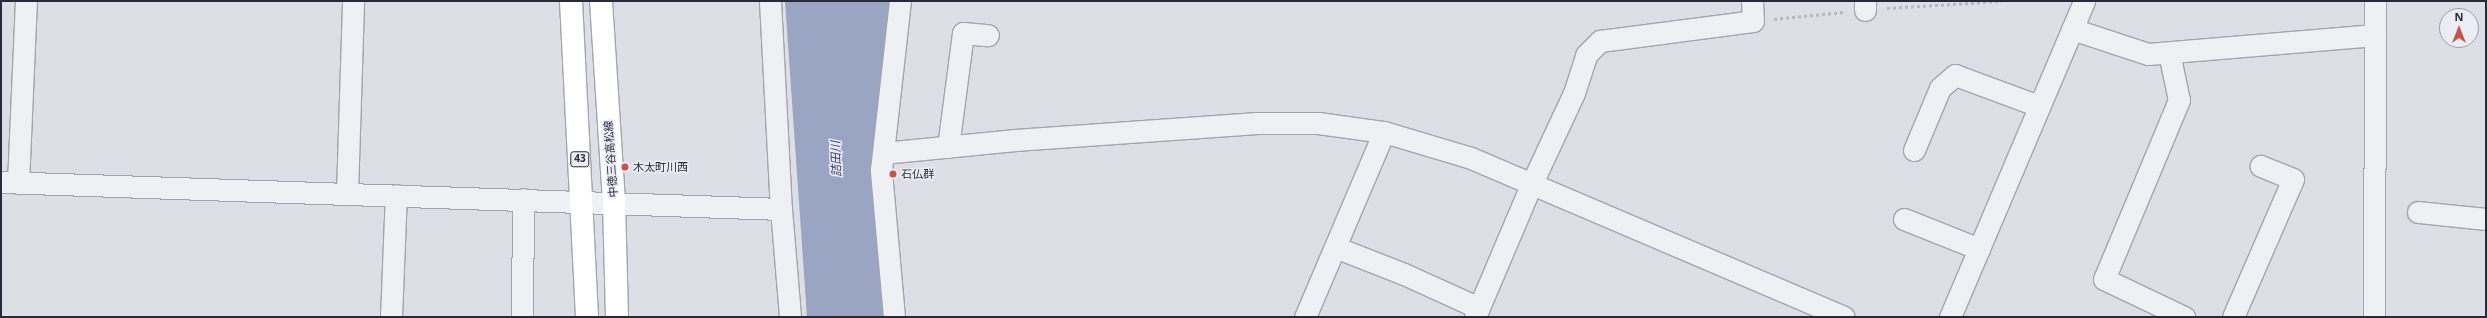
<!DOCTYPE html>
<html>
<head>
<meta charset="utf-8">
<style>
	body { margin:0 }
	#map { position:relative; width:2487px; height:318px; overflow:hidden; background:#dddee6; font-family:"Open Sans","Noto Sans JP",sans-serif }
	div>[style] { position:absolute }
	.water>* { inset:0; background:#9aa4c3 }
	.path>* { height:2.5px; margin-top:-1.25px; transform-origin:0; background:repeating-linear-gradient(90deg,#b7b9c0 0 3px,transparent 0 6px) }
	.roads { filter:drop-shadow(1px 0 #a3a4af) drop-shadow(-1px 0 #a3a4af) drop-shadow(0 1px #a3a4af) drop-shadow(0 -1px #a3a4af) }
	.street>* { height:21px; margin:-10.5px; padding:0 10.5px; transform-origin:10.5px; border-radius:10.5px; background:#eff0f4 }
	.primary>* { height:22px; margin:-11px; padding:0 11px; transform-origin:11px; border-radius:11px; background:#fff }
	.dots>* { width:11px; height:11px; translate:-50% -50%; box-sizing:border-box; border:2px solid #ecedf4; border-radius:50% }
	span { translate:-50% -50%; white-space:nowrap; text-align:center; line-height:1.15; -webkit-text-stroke:3px #ecedf4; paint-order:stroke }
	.shield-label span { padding:1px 3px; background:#ecedf4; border:1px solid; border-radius:3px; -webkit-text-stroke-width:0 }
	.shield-label { font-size:10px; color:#282a3b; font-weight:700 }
	.street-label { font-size:11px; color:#282a3b }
	.poi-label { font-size:11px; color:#282a3b }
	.left { translate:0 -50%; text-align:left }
	.water-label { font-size:12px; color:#35406b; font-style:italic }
	.frame { position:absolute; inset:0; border:2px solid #282a3b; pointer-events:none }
	.north { position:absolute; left:2439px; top:8px; width:40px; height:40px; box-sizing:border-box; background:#ecedf4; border:1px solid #9e9faa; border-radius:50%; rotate:0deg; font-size:11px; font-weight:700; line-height:16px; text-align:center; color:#282a3b }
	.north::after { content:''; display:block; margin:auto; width:14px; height:18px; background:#c3564a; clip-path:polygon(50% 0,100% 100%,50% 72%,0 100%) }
</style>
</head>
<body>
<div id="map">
	<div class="water">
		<div style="clip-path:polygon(785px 1px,893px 1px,886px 317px,807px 317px)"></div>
	</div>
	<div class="path">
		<div style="left:1887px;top:8px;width:115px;rotate:-3.5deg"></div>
		<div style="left:1774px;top:19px;width:70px;rotate:-5.7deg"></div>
	</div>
	<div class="roads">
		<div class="street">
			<div style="left:770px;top:1px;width:208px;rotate:87deg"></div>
			<div style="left:781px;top:209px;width:108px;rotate:85.2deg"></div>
			<div style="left:1865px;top:1px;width:9px;rotate:90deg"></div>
			<div style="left:2072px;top:29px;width:80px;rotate:18.2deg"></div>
			<div style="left:2148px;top:54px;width:228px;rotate:-4.8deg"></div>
			<div style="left:2169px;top:53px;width:48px;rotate:78deg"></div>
			<div style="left:2179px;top:100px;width:194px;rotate:112.7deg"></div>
			<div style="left:2104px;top:279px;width:89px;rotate:25.4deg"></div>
			<div style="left:948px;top:147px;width:115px;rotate:-82.5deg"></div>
			<div style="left:963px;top:33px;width:25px;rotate:5deg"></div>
			<div style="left:1914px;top:150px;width:67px;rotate:-67.2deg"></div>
			<div style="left:1940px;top:88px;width:20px;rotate:-41deg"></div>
			<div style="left:1955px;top:75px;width:90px;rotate:20.3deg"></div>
			<div style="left:883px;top:153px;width:133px;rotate:-5.6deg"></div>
			<div style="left:1015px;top:140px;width:243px;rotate:-4deg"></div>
			<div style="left:1257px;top:123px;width:61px"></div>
			<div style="left:1318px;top:123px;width:67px;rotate:7.8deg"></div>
			<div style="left:1384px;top:132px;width:91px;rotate:16.6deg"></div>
			<div style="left:1471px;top:158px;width:405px;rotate:23.1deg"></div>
			<div style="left:1px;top:182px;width:780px;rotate:1.98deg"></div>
			<div style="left:18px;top:183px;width:182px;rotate:-87.5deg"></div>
			<div style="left:347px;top:194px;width:193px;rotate:-88.2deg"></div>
			<div style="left:2418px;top:212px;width:68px;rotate:5.9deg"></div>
			<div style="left:1904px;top:219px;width:81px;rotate:21.8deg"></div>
			<div style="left:1335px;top:247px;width:74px;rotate:21.4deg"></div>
			<div style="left:1404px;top:274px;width:82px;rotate:24.4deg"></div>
			<div style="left:391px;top:317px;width:122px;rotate:-87.7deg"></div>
			<div style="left:522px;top:317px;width:118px;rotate:-89.5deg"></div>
			<div style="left:894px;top:317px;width:148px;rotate:-95.1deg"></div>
			<div style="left:881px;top:170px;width:170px;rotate:-83.6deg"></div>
			<div style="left:1305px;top:317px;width:201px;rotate:-66.9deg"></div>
			<div style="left:1475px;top:317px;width:146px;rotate:-67deg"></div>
			<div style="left:1532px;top:183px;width:99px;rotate:-65deg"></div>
			<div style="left:1574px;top:93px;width:40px;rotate:-72deg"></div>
			<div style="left:1586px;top:55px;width:20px;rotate:-45deg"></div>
			<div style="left:1600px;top:41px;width:154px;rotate:-7.4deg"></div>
			<div style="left:1753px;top:21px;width:20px;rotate:-93deg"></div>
			<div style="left:1950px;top:317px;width:343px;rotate:-67deg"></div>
			<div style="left:2233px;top:317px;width:150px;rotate:-66.5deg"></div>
			<div style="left:2293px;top:179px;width:35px;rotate:-158deg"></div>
			<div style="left:2374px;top:317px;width:316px;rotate:-89.8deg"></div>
		</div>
		<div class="primary">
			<div style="left:571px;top:1px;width:316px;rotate:87.1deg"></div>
			<div style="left:601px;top:1px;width:201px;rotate:86.3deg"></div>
			<div style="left:614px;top:202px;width:115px;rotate:88.5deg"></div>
		</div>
	</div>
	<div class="dots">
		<div style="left:625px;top:167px;background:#c3564a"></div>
		<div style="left:893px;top:174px;background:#c3564a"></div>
	</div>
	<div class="shield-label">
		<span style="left:580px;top:159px">43</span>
	</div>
	<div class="street-label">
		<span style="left:611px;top:159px;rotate:-94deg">中徳三谷高松線</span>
	</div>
	<div class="poi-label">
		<span class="left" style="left:633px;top:167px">木太町川西</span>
		<span class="left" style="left:901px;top:174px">石仏群</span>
	</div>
	<div class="water-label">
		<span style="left:836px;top:159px;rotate:-92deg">詰田川</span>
	</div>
	<div class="frame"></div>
	<div class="north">N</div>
</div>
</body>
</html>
